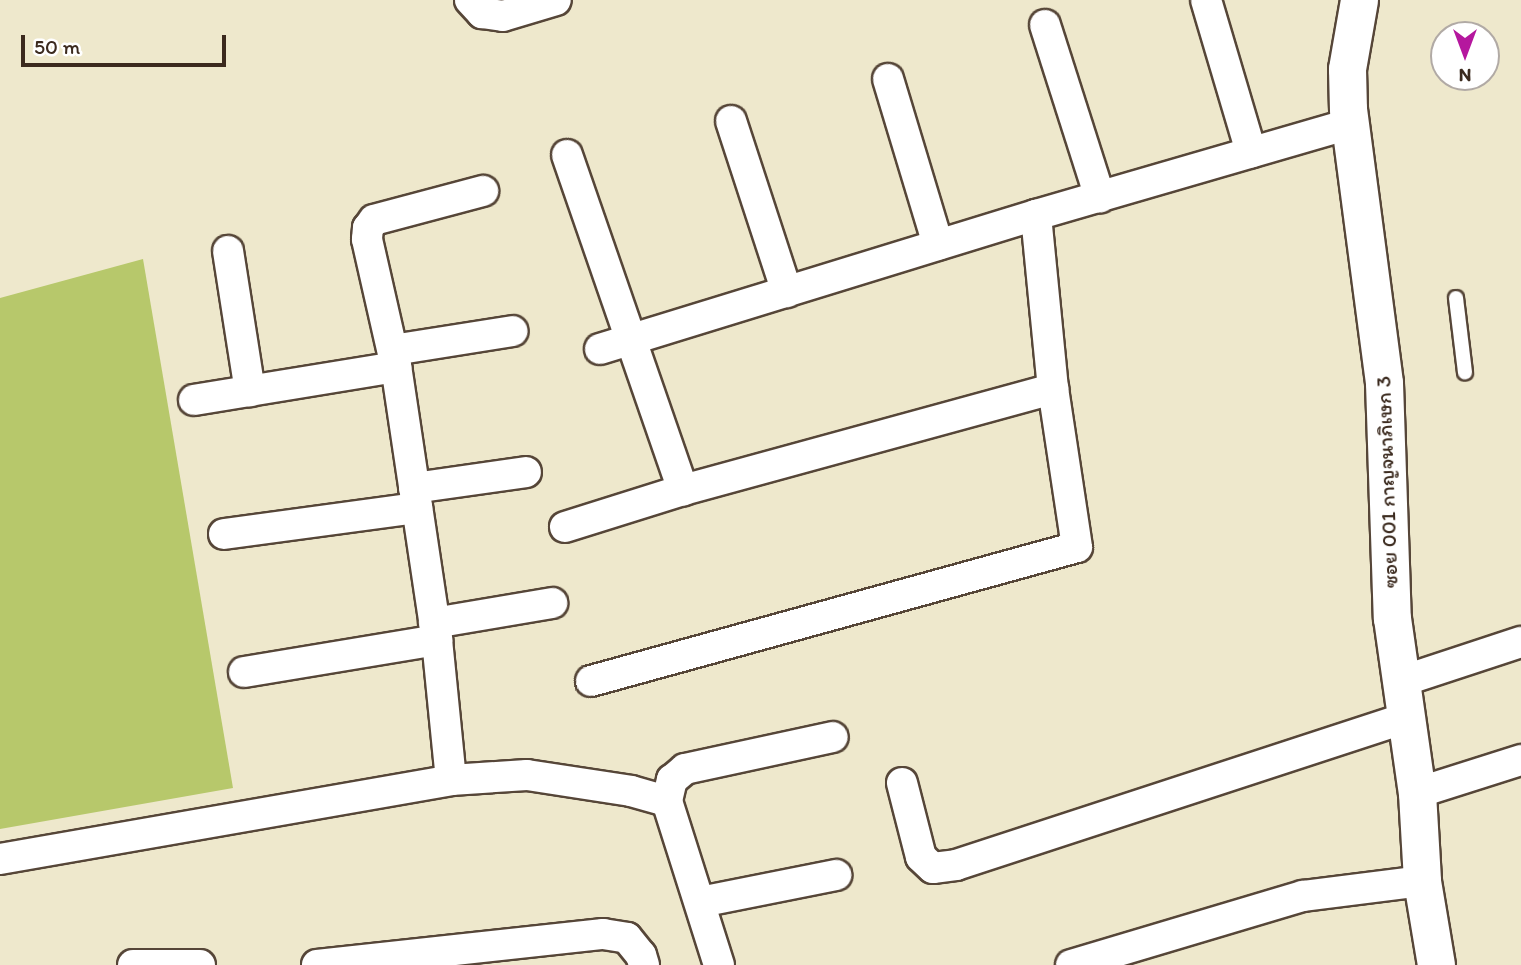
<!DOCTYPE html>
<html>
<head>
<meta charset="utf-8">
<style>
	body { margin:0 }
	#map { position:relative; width:1521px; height:965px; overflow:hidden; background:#eee8cc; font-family:Itim,"Playpen Sans Thai",sans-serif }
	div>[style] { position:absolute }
	.green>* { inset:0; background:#b7c86b }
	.roads { filter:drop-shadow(2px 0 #564638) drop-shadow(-2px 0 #564638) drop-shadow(0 2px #564638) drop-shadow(0 -2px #564638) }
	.service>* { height:14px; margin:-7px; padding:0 7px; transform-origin:7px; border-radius:7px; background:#fff }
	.minor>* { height:30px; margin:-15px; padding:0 15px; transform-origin:15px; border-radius:15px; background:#fff }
	.tertiary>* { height:37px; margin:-18.5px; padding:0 18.5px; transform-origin:18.5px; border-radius:18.5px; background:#fff }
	span { translate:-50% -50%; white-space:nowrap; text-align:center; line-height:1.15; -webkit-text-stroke:7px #fff; paint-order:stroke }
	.street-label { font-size:21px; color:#3b2a1e }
	.north { position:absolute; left:1430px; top:21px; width:70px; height:70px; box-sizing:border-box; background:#fff; border:2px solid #b1aaa5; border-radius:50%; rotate:180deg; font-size:19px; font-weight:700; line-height:28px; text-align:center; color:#3b2a1e }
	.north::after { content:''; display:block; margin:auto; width:24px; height:32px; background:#b5179e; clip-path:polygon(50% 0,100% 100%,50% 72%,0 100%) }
	.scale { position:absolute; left:21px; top:35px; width:205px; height:32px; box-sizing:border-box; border:4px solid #3b2a1e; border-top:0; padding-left:9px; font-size:21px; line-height:24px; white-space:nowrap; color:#3b2a1e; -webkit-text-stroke:5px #fff; paint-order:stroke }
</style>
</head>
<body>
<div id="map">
	<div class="green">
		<div style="clip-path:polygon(143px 259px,233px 788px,0 829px,0 298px)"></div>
	</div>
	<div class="roads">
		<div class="service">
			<div style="left:1456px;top:298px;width:75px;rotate:83.1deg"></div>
		</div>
		<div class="minor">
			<div style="left:470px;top:0;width:18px;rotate:47deg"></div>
			<div style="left:482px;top:13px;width:21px;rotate:8deg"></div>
			<div style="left:503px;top:16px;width:55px;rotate:-16.8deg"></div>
			<div style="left:1206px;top:0;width:159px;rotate:73.5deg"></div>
			<div style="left:1045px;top:25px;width:181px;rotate:72.3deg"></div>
			<div style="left:888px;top:79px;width:173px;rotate:73.2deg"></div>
			<div style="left:731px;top:121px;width:180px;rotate:71.9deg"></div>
			<div style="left:567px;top:155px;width:355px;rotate:70.9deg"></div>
			<div style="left:228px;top:251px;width:142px;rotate:81.1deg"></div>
			<div style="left:600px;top:349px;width:456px;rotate:-17.1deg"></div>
			<div style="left:1036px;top:215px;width:326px;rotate:-16.2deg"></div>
			<div style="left:393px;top:350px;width:121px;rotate:-9deg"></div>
			<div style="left:194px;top:400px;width:205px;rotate:-9.3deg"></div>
			<div style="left:414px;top:488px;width:113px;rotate:-8.1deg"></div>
			<div style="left:565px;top:527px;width:124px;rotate:-17.4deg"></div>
			<div style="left:683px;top:490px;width:384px;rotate:-15.3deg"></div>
			<div style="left:224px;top:534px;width:195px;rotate:-7.7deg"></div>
			<div style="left:434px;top:623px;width:120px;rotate:-9.6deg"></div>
			<div style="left:244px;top:672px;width:196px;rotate:-9.4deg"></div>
			<div style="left:591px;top:681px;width:504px;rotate:-15.41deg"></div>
			<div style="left:1077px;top:547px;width:160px;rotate:-98.6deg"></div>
			<div style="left:1053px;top:389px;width:175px;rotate:-95.6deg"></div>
			<div style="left:1399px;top:682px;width:128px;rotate:-18.2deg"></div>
			<div style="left:451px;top:780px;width:141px;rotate:-95.7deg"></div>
			<div style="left:437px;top:640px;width:276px;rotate:-98.5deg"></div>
			<div style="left:396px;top:367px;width:131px;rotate:-102.8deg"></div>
			<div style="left:367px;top:239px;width:11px;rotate:-85deg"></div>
			<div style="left:368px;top:228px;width:10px;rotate:-53deg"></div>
			<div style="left:374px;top:220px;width:113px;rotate:-14.9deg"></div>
			<div style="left:902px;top:783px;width:76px;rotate:75.6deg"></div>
			<div style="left:921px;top:857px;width:16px;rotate:43deg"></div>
			<div style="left:933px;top:868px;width:23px;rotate:-7deg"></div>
			<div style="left:956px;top:865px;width:474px;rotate:-18.1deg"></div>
			<div style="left:1417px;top:793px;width:109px;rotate:-17.6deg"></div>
			<div style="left:0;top:859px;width:458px;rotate:-9.9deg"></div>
			<div style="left:451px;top:780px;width:76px;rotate:-3.8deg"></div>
			<div style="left:527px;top:775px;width:105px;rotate:8.7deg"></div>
			<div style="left:631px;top:791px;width:37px;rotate:16deg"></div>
			<div style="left:700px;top:902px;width:139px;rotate:-11.2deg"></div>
			<div style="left:133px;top:965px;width:67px"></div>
			<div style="left:317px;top:965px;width:288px;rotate:-6.2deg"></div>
			<div style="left:603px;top:934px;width:24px;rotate:9deg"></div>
			<div style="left:627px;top:938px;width:22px;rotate:51deg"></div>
			<div style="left:641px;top:955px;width:10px;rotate:73deg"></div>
			<div style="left:719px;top:965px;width:172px;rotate:-107.6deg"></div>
			<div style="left:667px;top:801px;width:22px;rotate:-77deg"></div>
			<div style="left:672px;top:780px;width:17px;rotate:-40deg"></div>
			<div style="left:685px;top:769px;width:151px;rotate:-12.2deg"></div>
			<div style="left:1071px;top:965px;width:242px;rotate:-16.6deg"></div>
			<div style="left:1303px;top:896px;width:120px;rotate:-7.2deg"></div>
		</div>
		<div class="tertiary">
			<div style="left:1359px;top:0;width:70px;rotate:99.9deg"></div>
			<div style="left:1347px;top:69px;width:40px;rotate:88.6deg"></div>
			<div style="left:1348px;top:109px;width:276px;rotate:82.5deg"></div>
			<div style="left:1384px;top:383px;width:235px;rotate:88.1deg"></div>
			<div style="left:1392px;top:618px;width:177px;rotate:81.9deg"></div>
			<div style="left:1417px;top:793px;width:88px;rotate:86.7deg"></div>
			<div style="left:1422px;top:881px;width:85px;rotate:80.5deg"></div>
		</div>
	</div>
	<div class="street-label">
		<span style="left:1387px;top:482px;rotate:-92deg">ซอย 001 กาญจนาภิเษก 3</span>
	</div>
	<div class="north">N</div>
	<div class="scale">50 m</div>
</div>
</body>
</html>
